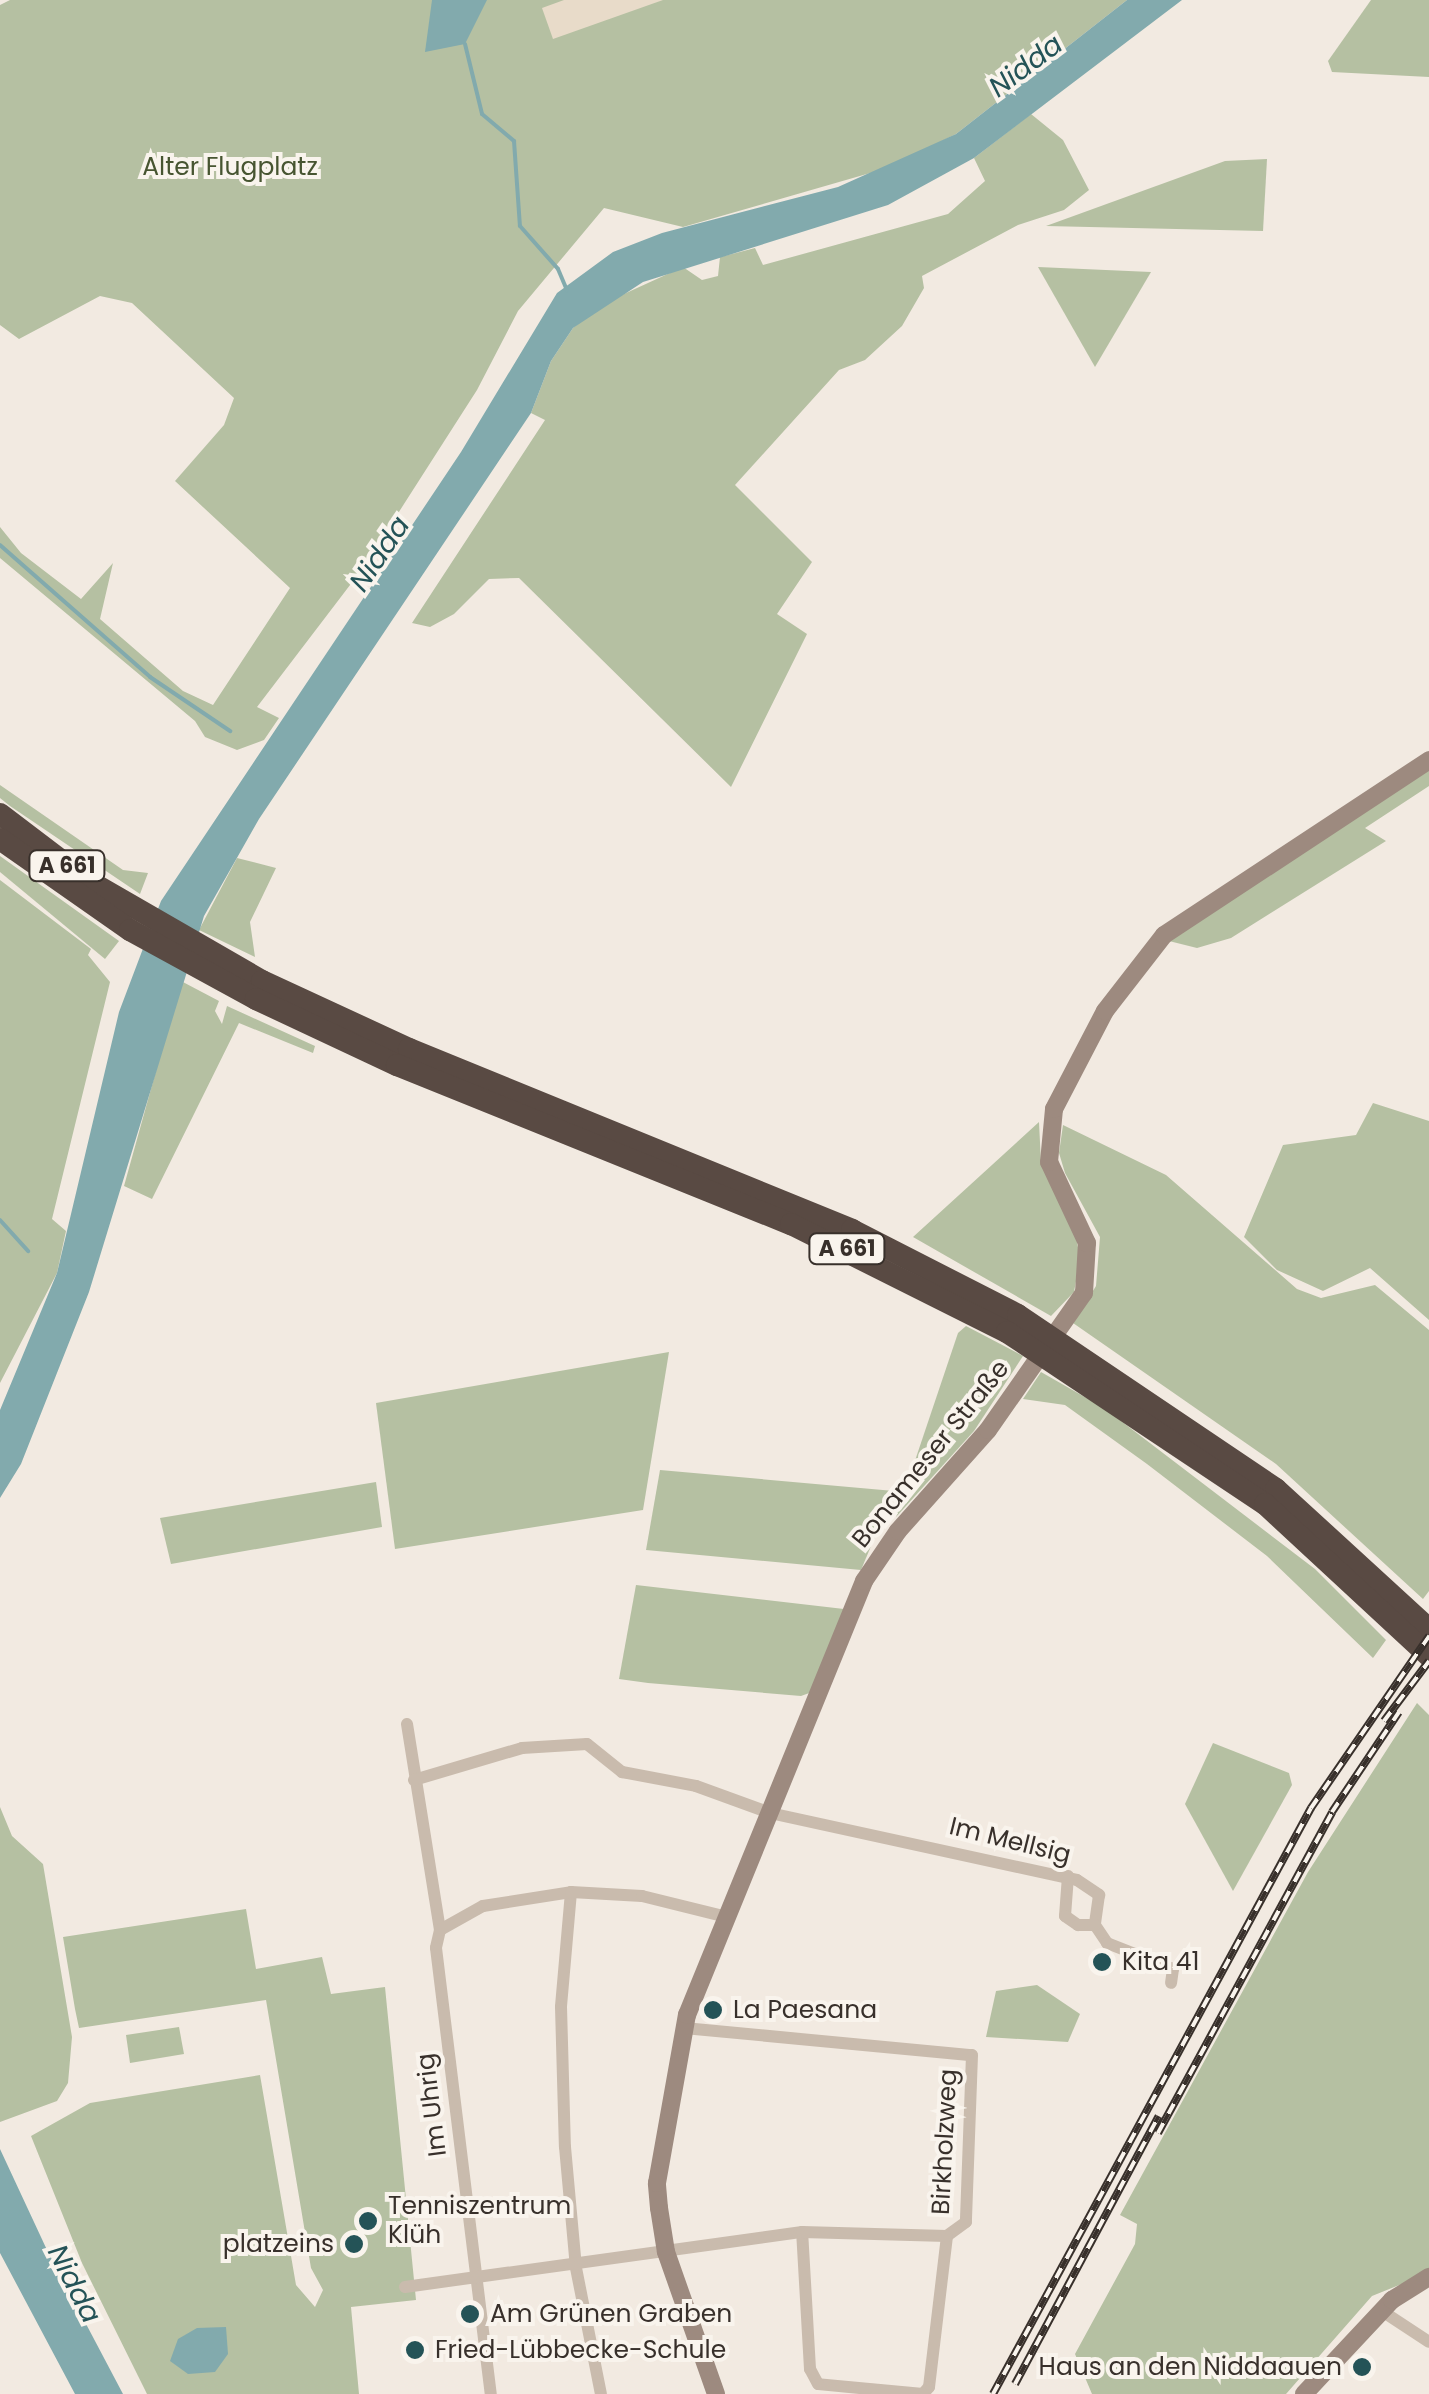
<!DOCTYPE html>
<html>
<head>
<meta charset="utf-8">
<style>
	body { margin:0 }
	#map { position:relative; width:1429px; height:2394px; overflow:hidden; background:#f2eae1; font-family:Poppins,sans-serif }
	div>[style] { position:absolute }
	.green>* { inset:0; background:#b5c0a2 }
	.plaza>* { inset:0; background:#e8dbc9 }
	.water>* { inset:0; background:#82aaad }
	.stream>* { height:4px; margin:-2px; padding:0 2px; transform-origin:2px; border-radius:2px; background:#82aaad }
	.street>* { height:12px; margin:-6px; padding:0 6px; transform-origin:6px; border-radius:6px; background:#c9bbad }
	.secondary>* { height:18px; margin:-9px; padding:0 9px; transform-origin:9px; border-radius:9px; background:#9d8a7f }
	.highway>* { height:22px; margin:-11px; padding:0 11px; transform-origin:11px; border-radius:11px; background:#594a43 }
	.rail>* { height:8px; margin-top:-4px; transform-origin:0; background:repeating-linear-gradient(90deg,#f9f4ed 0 11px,#38302b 0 22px); box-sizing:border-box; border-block:2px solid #38302b }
	.dots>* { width:28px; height:28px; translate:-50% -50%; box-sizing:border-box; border:5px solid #f9f4ed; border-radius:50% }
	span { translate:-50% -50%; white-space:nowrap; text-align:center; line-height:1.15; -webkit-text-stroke:8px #f9f4ed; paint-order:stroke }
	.shield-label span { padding:2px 8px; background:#f9f4ed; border:2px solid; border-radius:8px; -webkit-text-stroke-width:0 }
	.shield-label { font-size:22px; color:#38302b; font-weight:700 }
	.park-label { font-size:25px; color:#475531 }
	.street-label { font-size:25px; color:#38302b }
	.poi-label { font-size:25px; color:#38302b }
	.left { translate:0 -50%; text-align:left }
	.right { translate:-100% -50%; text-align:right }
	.water-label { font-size:28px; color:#245357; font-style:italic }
</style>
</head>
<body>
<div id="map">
	<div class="green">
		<div style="clip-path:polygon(10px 0,1127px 0,956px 134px,891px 167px,683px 227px,604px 208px,518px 311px,477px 390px,363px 568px,257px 707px,279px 718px,264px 740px,237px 750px,205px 737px,195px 721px,0 558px,0 527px,21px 553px,81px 599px,113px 563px,100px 619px,183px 691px,213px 705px,290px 588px,175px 481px,224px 425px,234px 398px,132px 303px,100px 296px,19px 339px,0 325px,0 5px)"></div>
		<div style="clip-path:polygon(1371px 0,1429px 0,1429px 77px,1332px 72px,1328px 61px)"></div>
		<div style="clip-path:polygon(1031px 114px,1063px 140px,1089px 190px,1064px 210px,1018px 225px,922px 276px,924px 288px,902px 326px,865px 360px,839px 370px,735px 485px,812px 562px,777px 614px,807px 634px,731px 787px,519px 578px,489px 579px,454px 614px,430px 627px,412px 623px,545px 420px,531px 413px,551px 361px,573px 328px,602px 304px,683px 267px,702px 280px,718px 276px,720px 257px,736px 253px,755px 248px,763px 265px,948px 214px,985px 181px,974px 158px)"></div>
		<div style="clip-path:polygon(1267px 159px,1263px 231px,1046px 226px,1225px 161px)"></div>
		<div style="clip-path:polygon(1038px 267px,1151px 272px,1095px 367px)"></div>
		<div style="clip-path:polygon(1429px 770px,1429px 786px,1365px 828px,1386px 841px,1231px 938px,1197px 948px,1169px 941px)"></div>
		<div style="clip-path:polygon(0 785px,123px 870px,148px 873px,140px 894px,10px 806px,0 798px)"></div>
		<div style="clip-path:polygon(0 856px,119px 941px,105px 959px,0 872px)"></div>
		<div style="clip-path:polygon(237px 858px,276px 868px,250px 922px,255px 957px,199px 930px)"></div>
		<div style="clip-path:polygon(0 880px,91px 949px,88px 955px,110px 982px,52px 1219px,66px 1231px,57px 1273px,0 1383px)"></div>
		<div style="clip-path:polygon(181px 981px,219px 1001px,215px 1011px,222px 1024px,227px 1006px,315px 1046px,313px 1053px,239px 1023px,152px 1199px,124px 1186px)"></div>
		<div style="clip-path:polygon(1373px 1103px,1429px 1121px,1429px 1320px,1370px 1268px,1323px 1291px,1277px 1270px,1244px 1237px,1283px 1145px,1356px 1135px)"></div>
		<div style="clip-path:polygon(1039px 1122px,1041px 1163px,1074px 1223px,1080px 1260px,1074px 1292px,1051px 1316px,913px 1237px)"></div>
		<div style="clip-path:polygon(1063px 1125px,1166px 1175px,1297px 1289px,1321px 1298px,1375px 1285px,1429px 1330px,1429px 1591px,1423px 1599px,1276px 1464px,1073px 1323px,1096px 1286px,1100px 1237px,1065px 1173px,1059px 1153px)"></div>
		<div style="clip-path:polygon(966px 1326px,1023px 1356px,974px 1431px,896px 1517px,958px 1333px)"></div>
		<div style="clip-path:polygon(669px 1352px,643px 1510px,395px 1549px,376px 1403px)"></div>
		<div style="clip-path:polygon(1041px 1372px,1104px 1408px,1315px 1569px,1386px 1640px,1373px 1658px,1267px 1556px,1147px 1464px,1065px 1405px,1023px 1399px)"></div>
		<div style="clip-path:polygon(660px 1470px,894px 1491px,861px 1570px,646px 1550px)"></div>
		<div style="clip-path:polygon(376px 1482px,382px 1527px,171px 1564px,160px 1518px)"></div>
		<div style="clip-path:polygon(636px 1585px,844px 1609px,812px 1692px,801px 1696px,648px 1683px,619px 1679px)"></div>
		<div style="clip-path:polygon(1417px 1703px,1429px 1715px,1429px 2273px,1372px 2296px,1286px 2394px,1092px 2394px,1075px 2354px,1135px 2244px,1137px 2224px,1120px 2215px,1308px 1872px)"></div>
		<div style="clip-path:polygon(1213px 1743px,1289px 1773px,1292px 1785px,1233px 1891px,1185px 1804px)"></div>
		<div style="clip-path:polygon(0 1807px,12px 1836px,43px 1864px,72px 2037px,68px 2083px,57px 2101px,0 2122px)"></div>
		<div style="clip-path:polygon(246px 1909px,256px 1969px,322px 1957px,331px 1994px,385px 1987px,416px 2300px,351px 2307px,359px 2394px,147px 2394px,82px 2263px,31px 2136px,90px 2103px,260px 2075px,296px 2285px,315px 2307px,323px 2290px,311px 2268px,266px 2000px,79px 2028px,75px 2009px,63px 1937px)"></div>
		<div style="clip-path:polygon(1037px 1985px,1080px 2014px,1068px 2042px,986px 2037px,996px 1991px)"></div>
		<div style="clip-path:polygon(179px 2027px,184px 2054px,130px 2063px,126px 2035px)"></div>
	</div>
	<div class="plaza">
		<div style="clip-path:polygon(564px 0,663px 0,553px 39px,542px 8px)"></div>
	</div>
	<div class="water">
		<div style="clip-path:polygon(432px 0,487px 0,465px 44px,425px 52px)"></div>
		<div style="clip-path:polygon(1127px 0,1182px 0,974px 158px,888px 205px,643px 282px,573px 328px,551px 361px,531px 413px,259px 819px,204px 916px,89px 1292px,21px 1464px,0 1498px,0 1410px,57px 1273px,119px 1012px,161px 901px,461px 452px,557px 293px,613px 252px,662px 233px,838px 187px,956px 134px)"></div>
		<div style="clip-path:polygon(0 2149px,47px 2250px,123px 2394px,75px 2394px,0 2253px)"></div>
		<div style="clip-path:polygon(226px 2327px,228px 2354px,215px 2372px,188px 2374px,170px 2361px,178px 2339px,197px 2328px)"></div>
	</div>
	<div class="stream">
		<div style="left:465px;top:44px;width:72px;rotate:76.3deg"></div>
		<div style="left:482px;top:114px;width:42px;rotate:40.2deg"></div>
		<div style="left:514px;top:141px;width:85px;rotate:86deg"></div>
		<div style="left:520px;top:226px;width:57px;rotate:48.5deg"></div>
		<div style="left:558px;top:269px;width:23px;rotate:67deg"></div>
		<div style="left:0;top:545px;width:200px;rotate:41.3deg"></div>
		<div style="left:150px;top:677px;width:97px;rotate:34deg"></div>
		<div style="left:0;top:1220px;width:42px;rotate:47.9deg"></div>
	</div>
	<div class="street">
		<div style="left:407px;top:1724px;width:209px;rotate:80.9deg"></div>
		<div style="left:440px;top:1930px;width:18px;rotate:103deg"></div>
		<div style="left:436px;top:1948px;width:449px;rotate:83deg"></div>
		<div style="left:414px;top:1780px;width:113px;rotate:-16.5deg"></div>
		<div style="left:522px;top:1748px;width:65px;rotate:-3.5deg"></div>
		<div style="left:587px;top:1744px;width:45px;rotate:38.7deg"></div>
		<div style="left:622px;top:1772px;width:75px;rotate:10.7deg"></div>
		<div style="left:696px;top:1786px;width:79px;rotate:20deg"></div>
		<div style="left:770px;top:1813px;width:314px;rotate:12.3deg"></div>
		<div style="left:1077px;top:1880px;width:27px;rotate:34deg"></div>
		<div style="left:1099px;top:1895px;width:30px;rotate:98deg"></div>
		<div style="left:1095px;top:1925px;width:22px;rotate:56deg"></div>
		<div style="left:1107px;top:1943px;width:71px;rotate:21.5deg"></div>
		<div style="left:1173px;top:1969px;width:14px;rotate:98deg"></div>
		<div style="left:1068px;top:1876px;width:40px;rotate:94.3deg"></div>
		<div style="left:1065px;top:1916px;width:16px;rotate:35deg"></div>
		<div style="left:1078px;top:1925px;width:17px"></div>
		<div style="left:571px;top:1892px;width:115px;rotate:95deg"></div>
		<div style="left:561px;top:2007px;width:140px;rotate:88.4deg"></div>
		<div style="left:565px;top:2147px;width:121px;rotate:84.8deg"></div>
		<div style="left:576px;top:2268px;width:128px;rotate:78.8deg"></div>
		<div style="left:440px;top:1930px;width:49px;rotate:-29.2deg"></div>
		<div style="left:483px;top:1906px;width:89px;rotate:-9deg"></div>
		<div style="left:571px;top:1892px;width:71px;rotate:3.2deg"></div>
		<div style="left:642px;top:1896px;width:88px;rotate:13.9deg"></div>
		<div style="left:684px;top:2028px;width:289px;rotate:5.4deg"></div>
		<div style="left:972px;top:2055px;width:167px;rotate:92.1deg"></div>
		<div style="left:966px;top:2222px;width:24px;rotate:144deg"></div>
		<div style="left:947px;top:2236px;width:152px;rotate:96.8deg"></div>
		<div style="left:929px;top:2387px;width:9px;rotate:131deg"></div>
		<div style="left:923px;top:2394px;width:105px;rotate:-174.6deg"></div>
		<div style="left:818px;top:2384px;width:17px;rotate:-118deg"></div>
		<div style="left:810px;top:2369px;width:137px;rotate:-93.3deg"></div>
		<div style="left:405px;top:2287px;width:401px;rotate:-7.9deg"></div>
		<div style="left:802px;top:2232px;width:145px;rotate:1.6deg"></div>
		<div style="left:1382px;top:2311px;width:56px;rotate:33.4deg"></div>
	</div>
	<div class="secondary">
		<div style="left:716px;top:2394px;width:151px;rotate:-109.4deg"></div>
		<div style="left:666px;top:2252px;width:45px;rotate:-99deg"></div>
		<div style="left:659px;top:2208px;width:25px;rotate:-95deg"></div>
		<div style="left:657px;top:2183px;width:171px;rotate:-79.9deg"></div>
		<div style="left:687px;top:2015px;width:469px;rotate:-67.8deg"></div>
		<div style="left:864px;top:1581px;width:60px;rotate:-55.8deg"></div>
		<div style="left:898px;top:1531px;width:135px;rotate:-48.3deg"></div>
		<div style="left:988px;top:1430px;width:167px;rotate:-55deg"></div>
		<div style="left:1084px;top:1293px;width:50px;rotate:-86.6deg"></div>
		<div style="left:1087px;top:1243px;width:89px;rotate:-115.1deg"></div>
		<div style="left:1049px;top:1162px;width:53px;rotate:-84.6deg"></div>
		<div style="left:1054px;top:1109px;width:110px;rotate:-62.5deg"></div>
		<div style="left:1105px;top:1011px;width:96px;rotate:-52.2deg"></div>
		<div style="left:1164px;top:935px;width:318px;rotate:-33.4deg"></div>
		<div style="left:1304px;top:2394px;width:129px;rotate:-46.9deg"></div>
		<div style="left:1392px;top:2300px;width:44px;rotate:-31.9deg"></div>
	</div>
	<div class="highway">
		<div style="left:0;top:814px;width:109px;rotate:37.2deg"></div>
		<div style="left:87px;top:880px;width:202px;rotate:30deg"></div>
		<div style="left:262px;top:981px;width:162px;rotate:24.8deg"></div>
		<div style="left:409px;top:1049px;width:479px;rotate:22.2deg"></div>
		<div style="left:852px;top:1230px;width:186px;rotate:27.1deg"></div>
		<div style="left:1018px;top:1315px;width:311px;rotate:34deg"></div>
		<div style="left:1276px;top:1489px;width:207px;rotate:42.5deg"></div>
		<div style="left:0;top:839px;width:159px;rotate:35deg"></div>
		<div style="left:130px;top:930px;width:144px;rotate:28.7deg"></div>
		<div style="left:256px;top:999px;width:156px;rotate:25.1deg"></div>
		<div style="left:397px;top:1065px;width:425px;rotate:22deg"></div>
		<div style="left:791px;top:1224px;width:241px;rotate:26.6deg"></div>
		<div style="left:1007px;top:1332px;width:310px;rotate:33.7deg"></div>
		<div style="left:1265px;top:1504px;width:224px;rotate:42.8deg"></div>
	</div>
	<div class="rail">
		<div style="left:1384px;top:1721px;width:75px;rotate:-53.1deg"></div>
		<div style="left:1158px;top:2133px;width:365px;rotate:-61.5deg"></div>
		<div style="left:1332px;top:1812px;width:120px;rotate:-56.2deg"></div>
		<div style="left:1015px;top:2384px;width:304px;rotate:-61.8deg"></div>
		<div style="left:993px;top:2394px;width:667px;rotate:-61.51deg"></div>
		<div style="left:1311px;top:1808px;width:209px;rotate:-55.5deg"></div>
	</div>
	<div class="dots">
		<div style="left:1102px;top:1962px;background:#245357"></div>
		<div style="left:713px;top:2010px;background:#245357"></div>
		<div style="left:368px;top:2221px;background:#245357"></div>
		<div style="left:354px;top:2244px;background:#245357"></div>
		<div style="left:470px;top:2314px;background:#245357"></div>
		<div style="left:415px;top:2350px;background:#245357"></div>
		<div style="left:1362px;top:2367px;background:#245357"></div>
	</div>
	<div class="shield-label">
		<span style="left:67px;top:866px">A 661</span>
		<span style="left:847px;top:1249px">A 661</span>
	</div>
	<div class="park-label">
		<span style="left:230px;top:167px">Alter Flugplatz</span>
	</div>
	<div class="street-label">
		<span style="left:931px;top:1454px;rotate:-51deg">Bonameser Straße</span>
		<span style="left:1010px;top:1841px;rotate:14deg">Im Mellsig</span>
		<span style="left:432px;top:2105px;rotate:-97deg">Im Uhrig</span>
		<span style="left:945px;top:2142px;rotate:-87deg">Birkholzweg</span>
	</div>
	<div class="poi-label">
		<span class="left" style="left:1122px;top:1962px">Kita 41</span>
		<span class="left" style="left:733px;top:2010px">La Paesana</span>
		<span class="left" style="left:388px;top:2221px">Tenniszentrum<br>Klüh</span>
		<span class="right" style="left:334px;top:2244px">platzeins</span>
		<span class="left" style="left:490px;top:2314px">Am Grünen Graben</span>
		<span class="left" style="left:435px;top:2350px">Fried-Lübbecke-Schule</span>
		<span class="right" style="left:1342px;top:2367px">Haus an den Niddaauen</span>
	</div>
	<div class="water-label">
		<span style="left:1026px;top:66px;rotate:-37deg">Nidda</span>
		<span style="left:380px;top:554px;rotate:-56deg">Nidda</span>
		<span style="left:74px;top:2284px;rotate:63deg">Nidda</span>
	</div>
</div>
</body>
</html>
